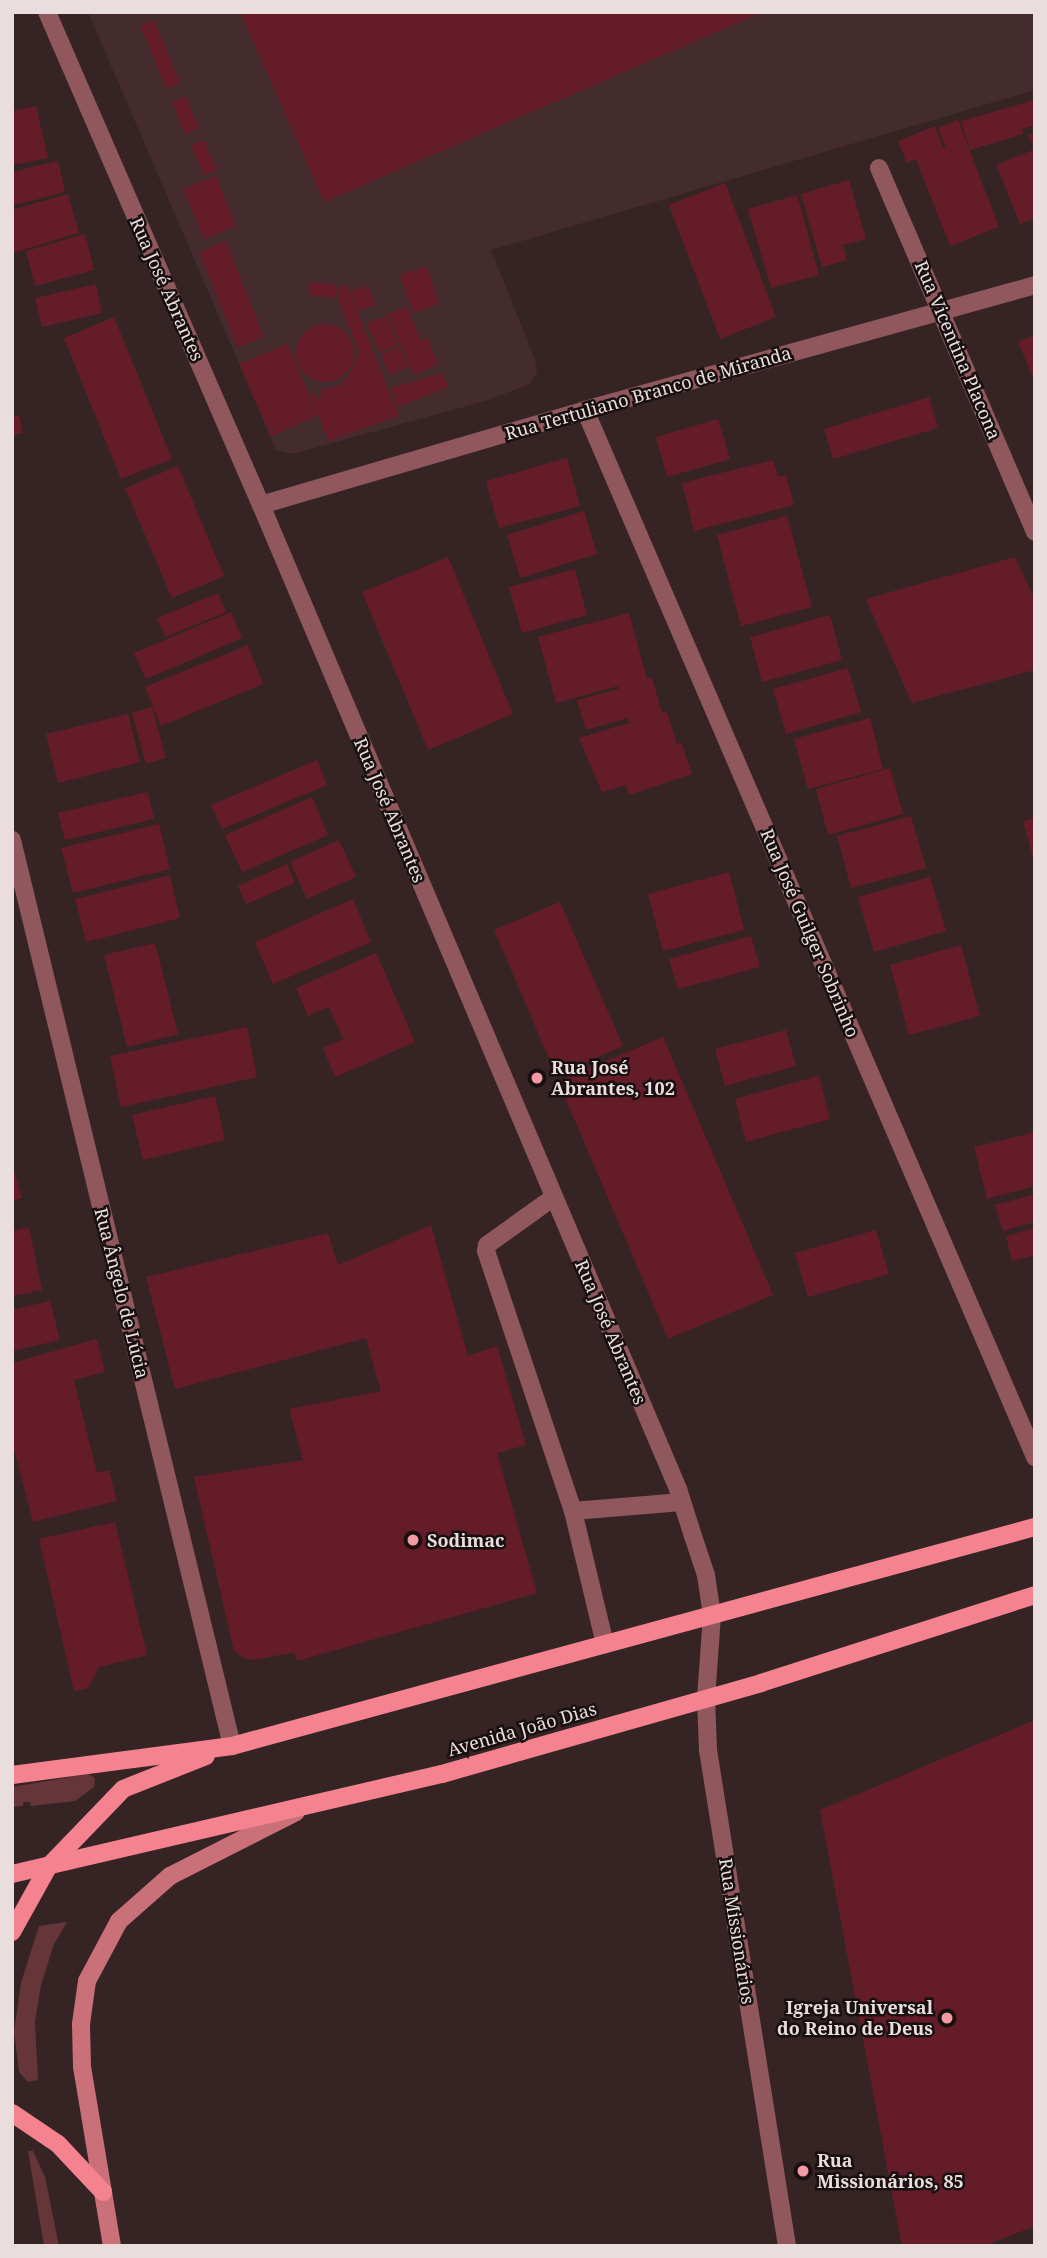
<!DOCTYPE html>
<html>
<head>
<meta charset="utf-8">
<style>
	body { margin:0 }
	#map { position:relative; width:1047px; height:2258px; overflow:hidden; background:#362425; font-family:"Noto Serif",serif }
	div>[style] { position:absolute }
	.built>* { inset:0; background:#442b2d }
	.green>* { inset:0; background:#65353a }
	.building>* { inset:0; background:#651c29 }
	.round { border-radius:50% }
	.lane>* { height:18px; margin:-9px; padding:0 9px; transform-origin:9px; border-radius:9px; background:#90585d }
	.street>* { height:18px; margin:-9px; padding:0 9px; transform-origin:9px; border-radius:9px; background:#90585d }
	.secondary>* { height:18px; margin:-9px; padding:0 9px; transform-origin:9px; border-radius:9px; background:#c97079 }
	.primary>* { height:18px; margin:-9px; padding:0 9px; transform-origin:9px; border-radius:9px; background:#f5838f }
	.dots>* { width:19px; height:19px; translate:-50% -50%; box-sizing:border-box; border:4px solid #181010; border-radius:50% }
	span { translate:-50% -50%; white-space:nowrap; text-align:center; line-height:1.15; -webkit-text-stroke:5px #181010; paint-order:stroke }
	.street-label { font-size:18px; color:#e9ddde }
	.poi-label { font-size:18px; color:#e9ddde; font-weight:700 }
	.left { translate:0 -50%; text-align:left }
	.right { translate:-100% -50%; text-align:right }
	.frame { position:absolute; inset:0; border:14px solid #e9ddde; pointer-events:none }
</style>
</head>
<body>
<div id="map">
	<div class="built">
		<div style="clip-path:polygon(88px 12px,1035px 12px,1035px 90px,491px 250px,535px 360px,537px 372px,530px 384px,485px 401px,296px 453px,285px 453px,276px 450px)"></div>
	</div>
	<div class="green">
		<div style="clip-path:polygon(88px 1774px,95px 1778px,94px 1787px,75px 1801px,31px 1806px,30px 1802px,23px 1802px,23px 1806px,12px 1807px,12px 1787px)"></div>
		<div style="clip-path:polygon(67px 1922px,54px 1944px,41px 1985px,35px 2022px,38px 2080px,28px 2082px,19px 2072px,14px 2031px,21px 1983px,39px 1926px)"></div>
		<div style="clip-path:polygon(28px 2151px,33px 2151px,45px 2177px,59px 2246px,44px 2246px)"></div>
	</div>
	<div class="building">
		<div style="clip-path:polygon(240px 12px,763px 12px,324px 202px)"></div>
		<div style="clip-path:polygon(154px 20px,180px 83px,166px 89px,140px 25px)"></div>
		<div style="clip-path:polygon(186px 97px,199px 128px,185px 134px,172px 102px)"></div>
		<div style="clip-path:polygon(1035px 100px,1035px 125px,1022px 129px,1023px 134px,970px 150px,961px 121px)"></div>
		<div style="clip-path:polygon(36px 106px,48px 158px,12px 165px,12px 111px)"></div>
		<div style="clip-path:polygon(958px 120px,999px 227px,950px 246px,916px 159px,907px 163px,898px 141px,935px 126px,943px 148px,946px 148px,938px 128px)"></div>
		<div style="clip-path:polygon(1035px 133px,1035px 150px,1028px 135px)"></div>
		<div style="clip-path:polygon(204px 140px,217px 170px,204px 176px,191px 145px)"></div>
		<div style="clip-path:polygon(1033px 150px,1035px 218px,1020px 224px,996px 165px)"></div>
		<div style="clip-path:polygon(58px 161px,65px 192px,12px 206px,12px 172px)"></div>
		<div style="clip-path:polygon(216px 176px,236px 226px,204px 239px,183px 189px)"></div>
		<div style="clip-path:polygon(849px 180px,866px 239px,843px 245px,847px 260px,822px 267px,801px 194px)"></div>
		<div style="clip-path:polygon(725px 183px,776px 317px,720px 339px,669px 205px)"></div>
		<div style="clip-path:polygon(68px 194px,79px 233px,12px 253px,12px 210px)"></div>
		<div style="clip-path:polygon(797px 195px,819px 275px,771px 288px,748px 209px)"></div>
		<div style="clip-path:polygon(85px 234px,94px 270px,35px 286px,26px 251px)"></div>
		<div style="clip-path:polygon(226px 241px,264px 337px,237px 347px,199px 252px)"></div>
		<div style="clip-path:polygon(427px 266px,439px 304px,413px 313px,400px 275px)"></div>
		<div style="clip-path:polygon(310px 282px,336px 285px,335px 298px,309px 295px)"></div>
		<div style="clip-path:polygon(96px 284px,102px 313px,42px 327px,35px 298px)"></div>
		<div style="clip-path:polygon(347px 285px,399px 416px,328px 441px,310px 393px,314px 392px,316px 399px,322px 397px,320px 390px,341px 385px,349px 375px,359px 352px,339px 302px,337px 288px)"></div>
		<div style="clip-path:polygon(368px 285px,375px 305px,358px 311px,351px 291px)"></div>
		<div style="clip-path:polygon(406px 306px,421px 340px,427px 337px,438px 364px,414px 375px,388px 314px)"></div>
		<div style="clip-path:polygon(387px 316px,398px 345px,379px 352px,367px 323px)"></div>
		<div style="clip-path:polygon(114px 317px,172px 459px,121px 479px,64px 338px)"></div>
		<div class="round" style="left:296px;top:324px;width:58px;height:58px"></div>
		<div style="clip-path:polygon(1035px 335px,1035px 382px,1018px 342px)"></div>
		<div style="clip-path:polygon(287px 344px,318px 415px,271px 436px,239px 364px)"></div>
		<div style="clip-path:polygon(399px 346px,409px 367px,389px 375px,381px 355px)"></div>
		<div style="clip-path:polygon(442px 373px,448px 387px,398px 407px,391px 388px)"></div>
		<div style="clip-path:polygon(929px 397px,938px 428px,833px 459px,824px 429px)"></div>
		<div style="clip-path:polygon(19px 415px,23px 433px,12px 435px,12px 417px)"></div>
		<div style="clip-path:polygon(718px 419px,730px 459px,667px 477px,656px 437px)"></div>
		<div style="clip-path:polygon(567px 458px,580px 506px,499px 528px,486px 481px)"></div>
		<div style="clip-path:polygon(773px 460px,778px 477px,786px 475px,794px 505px,694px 531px,682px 483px)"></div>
		<div style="clip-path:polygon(178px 466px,224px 576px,172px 598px,125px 488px)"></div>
		<div style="clip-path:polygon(584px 511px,597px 554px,520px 578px,507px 535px)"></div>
		<div style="clip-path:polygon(787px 516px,812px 607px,741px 626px,717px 535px)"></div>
		<div style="clip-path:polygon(448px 557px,513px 714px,428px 750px,362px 592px)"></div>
		<div style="clip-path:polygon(1015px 557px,1035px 600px,1035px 670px,912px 703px,866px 599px)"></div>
		<div style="clip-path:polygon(575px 569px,587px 615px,522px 633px,509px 587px)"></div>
		<div style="clip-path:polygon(218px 593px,226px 612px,165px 637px,157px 618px)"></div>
		<div style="clip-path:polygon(231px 612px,242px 638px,146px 679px,134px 653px)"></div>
		<div style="clip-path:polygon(629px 613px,647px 679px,652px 677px,662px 713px,667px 712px,677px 744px,681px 742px,692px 774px,629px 795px,626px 785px,602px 792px,579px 738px,629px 723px,628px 718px,586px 730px,577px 700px,619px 689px,618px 686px,556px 703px,538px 637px)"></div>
		<div style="clip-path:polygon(830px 615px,842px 660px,762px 682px,750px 637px)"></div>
		<div style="clip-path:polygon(248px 645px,263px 684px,161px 726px,145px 687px)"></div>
		<div style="clip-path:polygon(848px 668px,861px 712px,786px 734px,773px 689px)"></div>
		<div style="clip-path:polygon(152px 707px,166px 758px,146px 764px,132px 713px)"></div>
		<div style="clip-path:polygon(128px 714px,140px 762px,58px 783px,46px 734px)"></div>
		<div style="clip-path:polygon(870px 718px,883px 769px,808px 789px,794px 739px)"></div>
		<div style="clip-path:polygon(317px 760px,327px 785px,222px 829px,211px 805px)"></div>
		<div style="clip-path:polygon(890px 768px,903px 814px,828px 835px,816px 789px)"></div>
		<div style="clip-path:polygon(148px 792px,154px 819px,65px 840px,58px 813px)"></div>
		<div style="clip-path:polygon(312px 797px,328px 835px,242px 872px,225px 835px)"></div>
		<div style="clip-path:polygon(911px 816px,926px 868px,851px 888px,837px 836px)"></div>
		<div style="clip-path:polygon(1035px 818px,1035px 861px,1034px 861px,1023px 821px)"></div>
		<div style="clip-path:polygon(159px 824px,170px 869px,73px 893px,61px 848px)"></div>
		<div style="clip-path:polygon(339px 840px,356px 877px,307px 899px,290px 862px)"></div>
		<div style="clip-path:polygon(287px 864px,295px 883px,246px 904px,238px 886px)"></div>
		<div style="clip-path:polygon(729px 872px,744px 930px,663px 951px,648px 894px)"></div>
		<div style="clip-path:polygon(170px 875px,180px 918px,86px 942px,75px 899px)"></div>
		<div style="clip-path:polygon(930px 877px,946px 931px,874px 952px,858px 897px)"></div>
		<div style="clip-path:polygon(353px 899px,371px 942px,273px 984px,255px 942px)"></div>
		<div style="clip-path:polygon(560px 902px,623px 1046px,556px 1075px,494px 930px)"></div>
		<div style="clip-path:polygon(751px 936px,760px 967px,678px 989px,669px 959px)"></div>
		<div style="clip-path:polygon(155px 943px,178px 1034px,127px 1047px,104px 955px)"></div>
		<div style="clip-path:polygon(961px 945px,980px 1016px,909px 1035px,890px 965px)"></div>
		<div style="clip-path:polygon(376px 953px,415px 1042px,335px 1077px,323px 1048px,343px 1039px,329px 1007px,308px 1016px,296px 988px)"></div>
		<div style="clip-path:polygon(247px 1027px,257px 1077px,121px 1107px,110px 1056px)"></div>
		<div style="clip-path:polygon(786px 1030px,796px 1066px,725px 1086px,715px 1049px)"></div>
		<div style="clip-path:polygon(663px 1037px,773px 1295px,668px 1339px,558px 1081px)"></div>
		<div style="clip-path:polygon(819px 1076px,830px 1119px,746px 1142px,735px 1099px)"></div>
		<div style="clip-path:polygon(215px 1096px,225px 1140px,143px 1160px,132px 1115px)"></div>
		<div style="clip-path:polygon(1035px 1132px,1035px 1186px,987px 1199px,974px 1147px)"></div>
		<div style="clip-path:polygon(12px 1164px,22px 1198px,12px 1201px)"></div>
		<div style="clip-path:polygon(1035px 1194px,1035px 1222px,1003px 1231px,995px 1205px)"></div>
		<div style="clip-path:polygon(431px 1225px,468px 1356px,497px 1346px,526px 1445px,497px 1453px,537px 1593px,297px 1661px,294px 1652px,255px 1660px,244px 1658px,234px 1651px,194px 1477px,303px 1460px,289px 1409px,381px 1391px,366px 1338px,175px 1389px,146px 1277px,328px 1233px,338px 1265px)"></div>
		<div style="clip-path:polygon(29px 1227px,42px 1290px,12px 1296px,12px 1231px)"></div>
		<div style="clip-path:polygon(1035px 1228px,1035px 1255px,1012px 1261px,1006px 1236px)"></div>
		<div style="clip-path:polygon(876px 1230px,889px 1274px,808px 1297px,795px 1253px)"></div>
		<div style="clip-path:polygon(50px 1301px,60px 1340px,12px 1351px,12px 1310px)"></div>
		<div style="clip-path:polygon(97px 1339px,105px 1372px,74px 1380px,97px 1473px,109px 1470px,117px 1501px,33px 1522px,12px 1441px,12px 1363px)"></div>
		<div style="clip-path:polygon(115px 1522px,147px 1655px,99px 1667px,88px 1688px,74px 1691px,39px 1539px)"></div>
		<div style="clip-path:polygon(1035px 1720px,1035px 2226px,984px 2246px,902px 2246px,820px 1810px)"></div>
	</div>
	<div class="lane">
		<div style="left:554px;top:1197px;width:82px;rotate:144.4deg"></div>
		<div style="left:487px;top:1245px;width:6px;rotate:99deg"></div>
		<div style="left:486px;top:1251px;width:274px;rotate:71.5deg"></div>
		<div style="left:573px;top:1511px;width:109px;rotate:-4.7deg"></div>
		<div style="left:573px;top:1511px;width:137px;rotate:76.5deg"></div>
	</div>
	<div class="street">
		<div style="left:47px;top:12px;width:537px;rotate:66.54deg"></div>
		<div style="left:261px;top:505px;width:1069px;rotate:67.03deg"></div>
		<div style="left:678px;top:1489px;width:49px;rotate:72.3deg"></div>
		<div style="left:693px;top:1536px;width:41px;rotate:71.6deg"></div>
		<div style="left:706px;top:1575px;width:40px;rotate:81.5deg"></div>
		<div style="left:712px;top:1615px;width:83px;rotate:94.1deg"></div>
		<div style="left:706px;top:1698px;width:52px;rotate:87.8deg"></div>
		<div style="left:708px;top:1750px;width:502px;rotate:80.95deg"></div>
		<div style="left:879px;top:168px;width:396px;rotate:66.8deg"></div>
		<div style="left:585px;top:410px;width:1140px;rotate:66.74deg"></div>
		<div style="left:261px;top:505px;width:338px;rotate:-16.3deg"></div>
		<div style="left:585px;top:410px;width:467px;rotate:-15.5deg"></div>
		<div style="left:12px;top:840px;width:932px;rotate:76.35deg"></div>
	</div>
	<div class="secondary">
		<div style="left:112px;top:2246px;width:182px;rotate:-99.5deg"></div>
		<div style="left:82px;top:2066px;width:42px;rotate:-91.4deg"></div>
		<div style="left:81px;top:2024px;width:43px;rotate:-82.1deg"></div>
		<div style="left:87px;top:1981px;width:68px;rotate:-61.9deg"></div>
		<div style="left:119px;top:1921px;width:68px;rotate:-41.4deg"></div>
		<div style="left:170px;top:1876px;width:141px;rotate:-26.9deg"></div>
	</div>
	<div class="primary">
		<div style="left:12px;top:1775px;width:222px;rotate:-7.5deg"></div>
		<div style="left:232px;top:1746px;width:832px;rotate:-15.26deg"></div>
		<div style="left:12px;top:1874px;width:441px;rotate:-13.1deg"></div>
		<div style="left:442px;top:1774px;width:332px;rotate:-15.9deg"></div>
		<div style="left:761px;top:1683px;width:288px;rotate:-17.8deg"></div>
		<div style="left:12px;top:1932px;width:74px;rotate:-61deg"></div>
		<div style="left:48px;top:1867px;width:108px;rotate:-46.1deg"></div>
		<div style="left:123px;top:1789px;width:89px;rotate:-21.7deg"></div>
		<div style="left:12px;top:2113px;width:55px;rotate:34deg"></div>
		<div style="left:58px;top:2144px;width:66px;rotate:46.8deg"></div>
	</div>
	<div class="dots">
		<div style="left:537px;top:1078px;background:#f49aa2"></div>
		<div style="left:413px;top:1540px;background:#f49aa2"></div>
		<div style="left:947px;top:2018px;background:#f49aa2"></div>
		<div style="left:803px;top:2171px;background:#f49aa2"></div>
	</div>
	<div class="street-label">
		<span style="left:167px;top:289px;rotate:66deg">Rua José Abrantes</span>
		<span style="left:958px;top:350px;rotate:67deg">Rua Vicentina Placona</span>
		<span style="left:648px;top:393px;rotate:-16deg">Rua Tertuliano Branco de Miranda</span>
		<span style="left:390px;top:810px;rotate:67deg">Rua José Abrantes</span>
		<span style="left:810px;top:933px;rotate:67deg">Rua José Guilger Sobrinho</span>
		<span style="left:122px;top:1293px;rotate:76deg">Rua Ângelo de Lúcia</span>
		<span style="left:611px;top:1332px;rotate:67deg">Rua José Abrantes</span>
		<span style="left:522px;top:1729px;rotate:-16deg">Avenida João Dias</span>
		<span style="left:737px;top:1931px;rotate:81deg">Rua Missionários</span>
	</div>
	<div class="poi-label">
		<span class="left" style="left:551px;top:1078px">Rua José<br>Abrantes, 102</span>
		<span class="left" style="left:427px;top:1540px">Sodimac</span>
		<span class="right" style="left:933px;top:2018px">Igreja Universal<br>do Reino de Deus</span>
		<span class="left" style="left:817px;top:2171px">Rua<br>Missionários, 85</span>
	</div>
	<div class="frame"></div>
</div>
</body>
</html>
